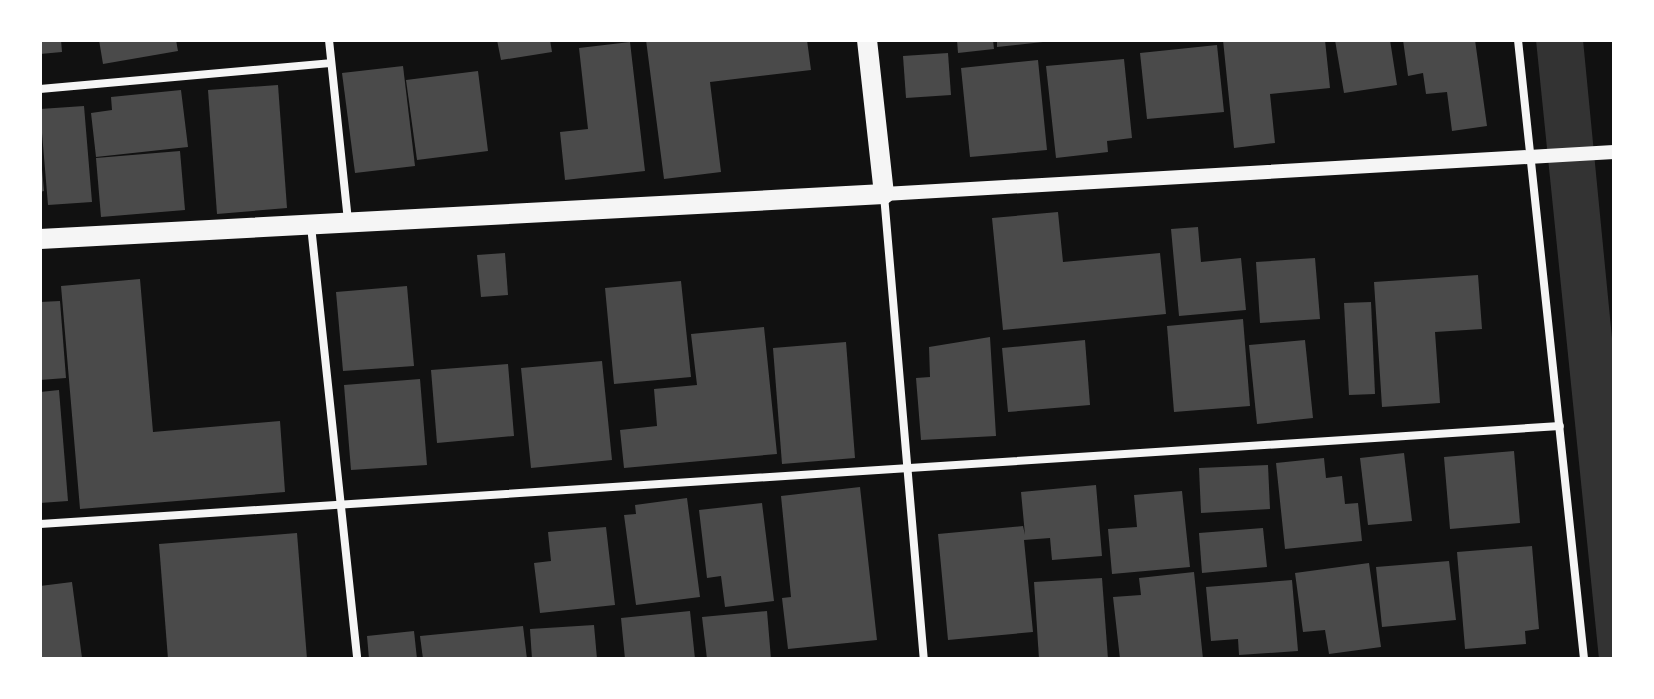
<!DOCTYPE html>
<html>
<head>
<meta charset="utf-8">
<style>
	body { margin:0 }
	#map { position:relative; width:1654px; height:699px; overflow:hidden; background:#111; font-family:Figtree,sans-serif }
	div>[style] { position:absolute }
	.water>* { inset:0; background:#333 }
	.building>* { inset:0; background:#4a4a4a }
	.minor>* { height:8px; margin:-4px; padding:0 4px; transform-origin:4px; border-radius:4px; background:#f5f5f5 }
	.tertiary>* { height:14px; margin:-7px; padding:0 7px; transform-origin:7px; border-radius:7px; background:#f5f5f5 }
	.primary>* { height:20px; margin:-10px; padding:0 10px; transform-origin:10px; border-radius:10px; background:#f5f5f5 }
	span { translate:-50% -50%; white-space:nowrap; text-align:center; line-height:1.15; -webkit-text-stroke:8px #fff; paint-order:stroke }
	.frame { position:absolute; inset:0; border:42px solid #fff; pointer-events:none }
</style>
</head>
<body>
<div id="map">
	<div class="water">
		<div style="clip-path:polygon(1536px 40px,1583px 40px,1614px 359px,1614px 659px,1599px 659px)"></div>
	</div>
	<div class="building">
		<div style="clip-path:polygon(40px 40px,61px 40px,62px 52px,40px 54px)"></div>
		<div style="clip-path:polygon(99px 40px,176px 40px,178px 51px,103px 64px)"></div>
		<div style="clip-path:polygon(497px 40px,550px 40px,552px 52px,501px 60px)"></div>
		<div style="clip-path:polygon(646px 40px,807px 40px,811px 70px,710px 82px,721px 172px,664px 179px)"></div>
		<div style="clip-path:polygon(957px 40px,993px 40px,994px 49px,958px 53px)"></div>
		<div style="clip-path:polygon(997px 40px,1043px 40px,1043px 42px,997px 47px)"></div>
		<div style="clip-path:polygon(1223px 40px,1325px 40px,1330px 88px,1270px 94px,1275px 143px,1234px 148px)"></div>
		<div style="clip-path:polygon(1335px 40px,1390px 40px,1397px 85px,1344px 93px)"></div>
		<div style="clip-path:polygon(1403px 40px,1475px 40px,1487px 126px,1452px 131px,1447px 92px,1426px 94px,1423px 73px,1408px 76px)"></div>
		<div style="clip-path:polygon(630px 42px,645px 171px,565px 180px,560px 132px,588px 129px,579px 48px)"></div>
		<div style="clip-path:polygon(1217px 45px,1224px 112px,1147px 119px,1140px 53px)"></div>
		<div style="clip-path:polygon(948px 53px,951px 95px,906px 98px,903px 56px)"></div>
		<div style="clip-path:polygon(1124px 59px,1132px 138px,1107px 141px,1108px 152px,1056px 158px,1046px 66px)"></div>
		<div style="clip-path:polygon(1038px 60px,1047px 150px,970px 157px,961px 68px)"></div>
		<div style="clip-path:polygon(403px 66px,415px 166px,355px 173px,342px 73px)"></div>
		<div style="clip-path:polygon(478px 71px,488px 151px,417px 160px,406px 80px)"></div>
		<div style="clip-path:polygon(278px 85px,287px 208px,217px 214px,208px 90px)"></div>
		<div style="clip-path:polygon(181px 90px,188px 147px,96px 157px,91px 113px,112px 110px,111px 97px)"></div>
		<div style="clip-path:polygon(84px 106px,92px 202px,48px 205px,40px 109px)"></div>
		<div style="clip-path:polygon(180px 151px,185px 210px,101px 217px,96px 158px)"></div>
		<div style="clip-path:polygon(40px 169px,42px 169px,44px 191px,40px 192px)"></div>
		<div style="clip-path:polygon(1058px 212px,1063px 262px,1160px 253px,1166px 314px,1003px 330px,992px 218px)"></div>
		<div style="clip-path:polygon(1198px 227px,1201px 262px,1241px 258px,1246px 310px,1179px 316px,1171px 229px)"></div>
		<div style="clip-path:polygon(505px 253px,508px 295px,481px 297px,477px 255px)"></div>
		<div style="clip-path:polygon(1315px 258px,1320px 319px,1260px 323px,1256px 262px)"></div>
		<div style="clip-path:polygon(1478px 275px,1482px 329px,1435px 332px,1440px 403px,1382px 407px,1374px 282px)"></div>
		<div style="clip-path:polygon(140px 279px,153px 432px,280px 421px,285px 492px,80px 509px,61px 286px)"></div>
		<div style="clip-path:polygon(681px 281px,691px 377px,614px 384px,605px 288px)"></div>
		<div style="clip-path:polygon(407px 286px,414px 366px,343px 371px,336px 292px)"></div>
		<div style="clip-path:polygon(60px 301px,66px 378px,40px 380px,40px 302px)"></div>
		<div style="clip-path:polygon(1371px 302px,1375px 394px,1349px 395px,1344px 303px)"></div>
		<div style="clip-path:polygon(1243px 319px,1250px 406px,1174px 412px,1167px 326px)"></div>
		<div style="clip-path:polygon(764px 327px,777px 454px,624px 468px,620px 430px,657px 426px,654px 389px,697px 385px,691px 334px)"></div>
		<div style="clip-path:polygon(990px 337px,996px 436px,921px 440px,916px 378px,930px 377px,929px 347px)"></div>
		<div style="clip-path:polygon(1085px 340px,1090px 405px,1008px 412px,1002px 348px)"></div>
		<div style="clip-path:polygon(1305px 340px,1313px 418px,1257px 424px,1249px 345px)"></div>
		<div style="clip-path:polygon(846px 342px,855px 458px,782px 464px,773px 348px)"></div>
		<div style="clip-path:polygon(602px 361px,612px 460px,531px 468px,521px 368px)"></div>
		<div style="clip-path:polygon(508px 364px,514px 436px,437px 443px,431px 370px)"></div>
		<div style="clip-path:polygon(420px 379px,427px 465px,351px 470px,344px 385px)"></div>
		<div style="clip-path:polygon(59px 390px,68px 501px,40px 503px,40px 392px)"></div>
		<div style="clip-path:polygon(1514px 451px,1520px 523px,1450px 529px,1444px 457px)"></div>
		<div style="clip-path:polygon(1404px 453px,1412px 521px,1368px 525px,1360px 458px)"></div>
		<div style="clip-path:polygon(1324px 458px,1326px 478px,1342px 476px,1345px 504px,1358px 503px,1362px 541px,1285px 549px,1276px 463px)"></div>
		<div style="clip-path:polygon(1268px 465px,1270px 509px,1201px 513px,1199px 468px)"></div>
		<div style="clip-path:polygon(1096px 485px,1102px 556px,1052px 560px,1050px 538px,1024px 540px,1033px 632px,948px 640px,938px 534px,1023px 526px,1025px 535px,1021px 492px)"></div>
		<div style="clip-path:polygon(860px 487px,877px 640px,788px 649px,782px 598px,791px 597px,781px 496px)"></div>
		<div style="clip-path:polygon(1182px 491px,1190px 567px,1112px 574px,1108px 529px,1137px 527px,1134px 495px)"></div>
		<div style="clip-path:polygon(687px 498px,700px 597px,636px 605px,624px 515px,636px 514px,635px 505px)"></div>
		<div style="clip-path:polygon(762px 503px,774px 601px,725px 607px,721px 576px,707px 578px,699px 510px)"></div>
		<div style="clip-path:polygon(606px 527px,615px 605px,540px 613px,534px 563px,551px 561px,548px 532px)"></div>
		<div style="clip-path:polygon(1263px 528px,1267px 567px,1202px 573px,1199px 533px)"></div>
		<div style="clip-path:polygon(297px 533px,307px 659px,168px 659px,159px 544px)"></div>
		<div style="clip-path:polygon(1532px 546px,1539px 629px,1525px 631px,1526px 644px,1465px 649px,1457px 552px)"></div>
		<div style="clip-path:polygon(1449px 561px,1456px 620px,1382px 627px,1376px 567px)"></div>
		<div style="clip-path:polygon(1369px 563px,1381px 647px,1329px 654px,1325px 630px,1303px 632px,1295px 573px)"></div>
		<div style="clip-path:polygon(1194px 572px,1203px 659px,1120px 659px,1113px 597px,1141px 595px,1139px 578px)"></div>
		<div style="clip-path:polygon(1102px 578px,1108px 659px,1039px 659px,1034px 582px)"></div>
		<div style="clip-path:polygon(1292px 580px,1298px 651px,1239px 655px,1238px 639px,1211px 641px,1206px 587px)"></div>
		<div style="clip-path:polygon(72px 582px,82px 658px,40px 659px,40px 586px)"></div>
		<div style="clip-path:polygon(690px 611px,695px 659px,625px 659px,621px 618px)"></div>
		<div style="clip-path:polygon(767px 611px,771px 659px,707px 659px,702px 617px)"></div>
		<div style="clip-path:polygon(594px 625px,597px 659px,532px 659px,530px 629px)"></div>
		<div style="clip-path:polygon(523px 626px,527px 659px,423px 659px,420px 636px)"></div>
		<div style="clip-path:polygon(414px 631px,417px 659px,369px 659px,367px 636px)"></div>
	</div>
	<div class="minor">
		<div style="left:329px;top:40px;width:183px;rotate:84deg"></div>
		<div style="left:1518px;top:40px;width:623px;rotate:83.91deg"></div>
		<div style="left:40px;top:89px;width:291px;rotate:-5.1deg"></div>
		<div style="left:884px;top:195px;width:466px;rotate:85.1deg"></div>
		<div style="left:311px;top:226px;width:435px;rotate:83.9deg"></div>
		<div style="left:40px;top:524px;width:1523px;rotate:-3.69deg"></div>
	</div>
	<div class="tertiary">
		<div style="left:884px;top:194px;width:731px;rotate:-3.29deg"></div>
	</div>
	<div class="primary">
		<div style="left:40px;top:239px;width:845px;rotate:-3.05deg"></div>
		<div style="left:884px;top:194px;width:155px;rotate:-96.3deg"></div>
	</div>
	<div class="frame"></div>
</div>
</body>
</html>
